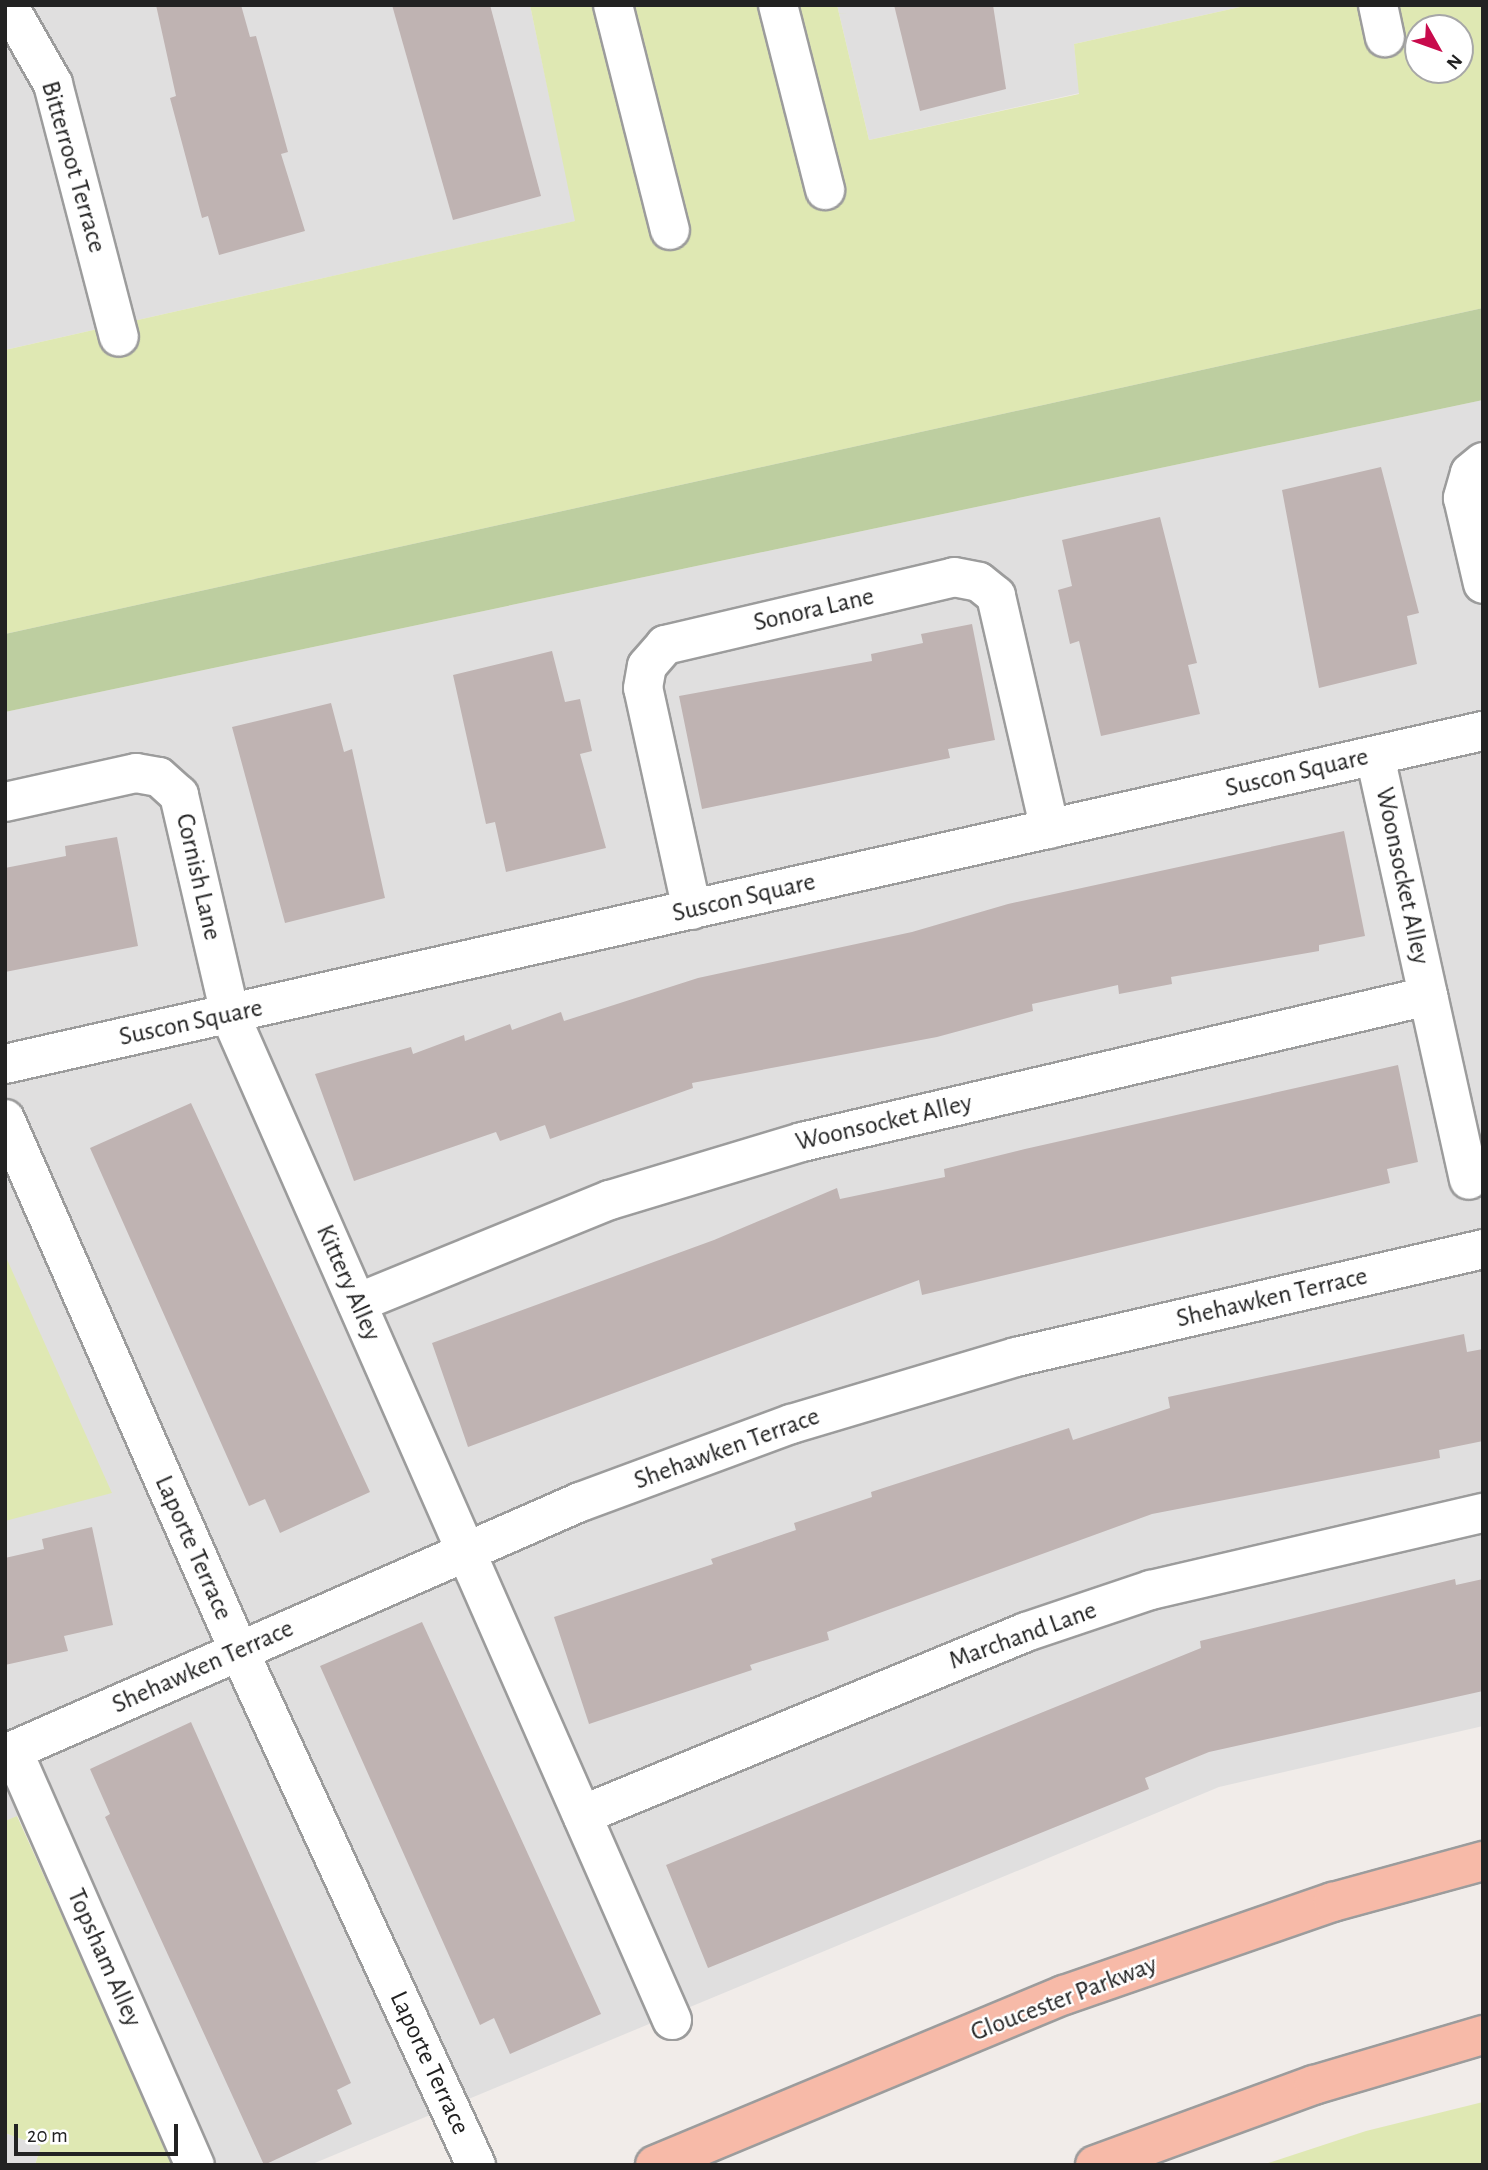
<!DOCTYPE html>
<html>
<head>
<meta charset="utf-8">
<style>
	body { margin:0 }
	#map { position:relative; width:1488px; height:2170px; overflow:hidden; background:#f1ece9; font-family:"Alegreya Sans",sans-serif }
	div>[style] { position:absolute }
	.residential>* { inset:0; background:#e0dfdf }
	.grass>* { inset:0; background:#dfe8b3 }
	.forest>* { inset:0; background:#bdcea0 }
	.building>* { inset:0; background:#bfb3b2 }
	.roads { filter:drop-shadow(2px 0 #9c9c9c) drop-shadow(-2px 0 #9c9c9c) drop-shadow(0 2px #9c9c9c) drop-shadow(0 -2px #9c9c9c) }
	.minor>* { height:38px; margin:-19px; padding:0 19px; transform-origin:19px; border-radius:19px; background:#fff }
	.major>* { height:38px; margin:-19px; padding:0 19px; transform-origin:19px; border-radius:19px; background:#f7baa8 }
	span { translate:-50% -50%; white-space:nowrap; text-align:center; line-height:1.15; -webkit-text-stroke:5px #fff; paint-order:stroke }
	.street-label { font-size:26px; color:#222 }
	.frame { position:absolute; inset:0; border:7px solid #222; pointer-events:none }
	.north { position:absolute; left:1404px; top:14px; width:70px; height:70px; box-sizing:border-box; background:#fff; border:2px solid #a7a7a7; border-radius:50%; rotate:130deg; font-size:19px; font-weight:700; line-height:28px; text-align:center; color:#222 }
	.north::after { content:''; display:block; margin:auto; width:24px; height:32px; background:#c80b4c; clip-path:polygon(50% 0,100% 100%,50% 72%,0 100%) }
	.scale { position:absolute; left:14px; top:2124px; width:164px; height:32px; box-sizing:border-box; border:4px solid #222; border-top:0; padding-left:9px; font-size:21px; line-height:24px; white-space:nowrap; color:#222; -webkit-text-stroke:5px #fff; paint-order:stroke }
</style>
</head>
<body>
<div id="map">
	<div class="residential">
		<div style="clip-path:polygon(5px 5px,530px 5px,576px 221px,5px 350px)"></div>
		<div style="clip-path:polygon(837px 5px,1249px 5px,1074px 44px,1080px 93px,869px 140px)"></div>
		<div style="clip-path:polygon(1483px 400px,1483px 1726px,1219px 1787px,310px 2165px,174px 2165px,18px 1816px,5px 1821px,5px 712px)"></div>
		<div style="clip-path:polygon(5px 2133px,41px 2146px,35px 2165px,5px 2165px)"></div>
	</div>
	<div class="grass">
		<div style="clip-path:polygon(evenodd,530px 5px,837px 5px,869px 140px,1079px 94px,1074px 44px,1249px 5px,1483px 5px,1483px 308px,5px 634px,5px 350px,575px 221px,530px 5px,1418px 28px,1460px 28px,1460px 70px,1418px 70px,1418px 28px)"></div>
		<div style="clip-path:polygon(5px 1255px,112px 1493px,5px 1521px)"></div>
		<div style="clip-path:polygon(17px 1816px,174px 2165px,35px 2165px,41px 2146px,5px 2133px,5px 1821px)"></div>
		<div style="clip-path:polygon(1483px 2102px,1483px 2165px,1262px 2165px,1366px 2131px)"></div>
	</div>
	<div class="forest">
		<div style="clip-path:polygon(1483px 308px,1483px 400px,5px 712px,5px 634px)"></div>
	</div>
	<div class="building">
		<div style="clip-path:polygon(156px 5px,241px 5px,250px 37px,256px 36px,288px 152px,281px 154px,305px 231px,219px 255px,208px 216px,202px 218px,170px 98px,176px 96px)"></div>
		<div style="clip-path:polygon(392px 5px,490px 5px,541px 196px,453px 220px)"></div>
		<div style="clip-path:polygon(894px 5px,993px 5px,1006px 89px,920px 111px)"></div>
		<div style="clip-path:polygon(1381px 467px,1419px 613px,1407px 616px,1417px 664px,1319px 688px,1282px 490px)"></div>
		<div style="clip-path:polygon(1160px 517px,1197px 663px,1188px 665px,1200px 714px,1101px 736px,1079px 641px,1070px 644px,1058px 590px,1072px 586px,1062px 540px)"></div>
		<div style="clip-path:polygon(972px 624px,995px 740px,948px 749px,950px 758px,702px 809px,679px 696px,872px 661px,871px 654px,923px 643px,921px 634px)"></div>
		<div style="clip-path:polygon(552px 651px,565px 702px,580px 699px,592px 751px,580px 754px,606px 848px,506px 872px,495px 822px,486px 824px,453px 675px)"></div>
		<div style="clip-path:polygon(331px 703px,344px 752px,352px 749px,385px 898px,285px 923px,232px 727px)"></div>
		<div style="clip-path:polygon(1344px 831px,1365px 936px,1319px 945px,1319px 951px,1171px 977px,1172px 984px,1119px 994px,1118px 985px,1032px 1004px,1033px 1011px,937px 1037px,692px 1083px,693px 1088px,550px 1139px,545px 1125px,500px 1141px,496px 1132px,354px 1181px,315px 1074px,411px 1047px,413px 1054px,464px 1035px,465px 1041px,510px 1024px,512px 1030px,561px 1012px,564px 1021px,698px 978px,912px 932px,1008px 904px)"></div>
		<div style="clip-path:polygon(117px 837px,138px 946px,5px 972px,5px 868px,66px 856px,65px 846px)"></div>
		<div style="clip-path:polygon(1398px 1065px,1418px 1162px,1387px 1169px,1390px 1183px,922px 1295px,919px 1280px,468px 1447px,432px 1343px,714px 1240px,837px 1188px,840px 1199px,945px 1177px,944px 1169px,1025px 1149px)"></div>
		<div style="clip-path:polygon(191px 1103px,370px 1492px,280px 1533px,265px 1499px,249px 1506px,90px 1148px)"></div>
		<div style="clip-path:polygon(1464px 1334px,1467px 1352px,1483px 1349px,1483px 1441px,1439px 1450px,1440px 1458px,1152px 1514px,827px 1632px,829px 1640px,750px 1665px,752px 1670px,589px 1724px,554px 1617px,713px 1564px,711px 1559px,796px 1530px,794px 1523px,872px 1497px,871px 1492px,1069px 1428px,1073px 1440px,1170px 1408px,1168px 1397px)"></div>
		<div style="clip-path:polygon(92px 1527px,113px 1625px,64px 1636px,68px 1651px,5px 1665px,5px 1558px,44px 1549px,42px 1539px)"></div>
		<div style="clip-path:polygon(1455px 1579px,1456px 1585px,1483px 1579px,1483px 1691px,1209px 1752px,1145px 1778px,1149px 1789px,708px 1968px,666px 1865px,1201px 1648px,1200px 1641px)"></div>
		<div style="clip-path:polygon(422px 1622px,601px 2014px,510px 2054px,494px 2018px,480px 2025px,320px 1666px)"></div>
		<div style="clip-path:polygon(191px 1722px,351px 2083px,337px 2090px,352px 2124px,264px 2165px,105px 1817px,110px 1814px,90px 1769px)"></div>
	</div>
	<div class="roads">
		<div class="minor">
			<div style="left:8px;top:5px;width:91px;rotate:60.3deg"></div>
			<div style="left:53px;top:84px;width:261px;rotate:75.4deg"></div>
			<div style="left:613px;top:5px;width:232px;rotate:75.8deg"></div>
			<div style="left:778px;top:5px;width:191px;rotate:75.7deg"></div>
			<div style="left:1378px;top:5px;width:33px;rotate:78deg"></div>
			<div style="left:1483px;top:462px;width:17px;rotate:140deg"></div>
			<div style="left:1470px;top:473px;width:26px;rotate:106deg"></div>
			<div style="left:1463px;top:498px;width:88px;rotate:76.9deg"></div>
			<div style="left:1375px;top:756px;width:434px;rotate:77.5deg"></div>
			<div style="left:5px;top:802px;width:134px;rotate:-12.5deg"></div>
			<div style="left:136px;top:773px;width:23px;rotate:10deg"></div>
			<div style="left:159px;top:777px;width:27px;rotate:42deg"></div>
			<div style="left:179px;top:795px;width:226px;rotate:76.9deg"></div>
			<div style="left:230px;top:1015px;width:1098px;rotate:66.26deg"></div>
			<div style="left:692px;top:910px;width:227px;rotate:-102.4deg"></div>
			<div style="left:643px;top:688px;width:22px;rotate:-80deg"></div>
			<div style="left:647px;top:666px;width:28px;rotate:-49deg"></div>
			<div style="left:665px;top:645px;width:297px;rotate:-13.2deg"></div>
			<div style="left:954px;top:577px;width:25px;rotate:11deg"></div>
			<div style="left:979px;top:582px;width:22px;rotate:39deg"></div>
			<div style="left:996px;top:596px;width:239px;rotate:77deg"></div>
			<div style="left:5px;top:1064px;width:1515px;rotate:-12.7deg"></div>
			<div style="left:5px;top:1119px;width:581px;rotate:66.26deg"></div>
			<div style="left:239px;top:1651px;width:566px;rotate:65.25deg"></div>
			<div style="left:357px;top:1303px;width:273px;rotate:-22.2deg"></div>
			<div style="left:610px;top:1200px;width:201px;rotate:-16.8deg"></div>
			<div style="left:802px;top:1142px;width:643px;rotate:-13.13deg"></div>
			<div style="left:13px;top:1751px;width:452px;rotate:66.3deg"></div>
			<div style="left:5px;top:1754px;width:628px;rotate:-23.67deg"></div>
			<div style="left:580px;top:1502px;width:225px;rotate:-20.3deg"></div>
			<div style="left:791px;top:1424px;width:235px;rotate:-16.6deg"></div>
			<div style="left:1016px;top:1357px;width:479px;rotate:-13deg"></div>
			<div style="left:582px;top:1815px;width:480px;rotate:-22.4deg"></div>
			<div style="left:1026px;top:1632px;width:132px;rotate:-18.6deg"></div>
			<div style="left:1151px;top:1590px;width:341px;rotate:-13.1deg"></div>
		</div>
		<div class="major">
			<div style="left:655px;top:2165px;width:443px;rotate:-22.6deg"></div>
			<div style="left:1064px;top:1995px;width:285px;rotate:-19.1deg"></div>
			<div style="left:1333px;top:1902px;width:156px;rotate:-15.3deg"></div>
			<div style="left:1095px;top:2165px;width:233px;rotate:-20.1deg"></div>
			<div style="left:1314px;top:2085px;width:176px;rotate:-16.5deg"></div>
		</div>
	</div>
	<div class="street-label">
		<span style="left:73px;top:167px;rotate:74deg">Bitterroot Terrace</span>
		<span style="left:814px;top:610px;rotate:-13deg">Sonora Lane</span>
		<span style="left:1297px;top:773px;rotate:-13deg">Suscon Square</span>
		<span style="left:1402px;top:876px;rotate:78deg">Woonsocket Alley</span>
		<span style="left:198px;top:877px;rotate:77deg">Cornish Lane</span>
		<span style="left:744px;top:898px;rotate:-13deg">Suscon Square</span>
		<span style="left:191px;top:1023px;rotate:-12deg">Suscon Square</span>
		<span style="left:884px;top:1123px;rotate:-13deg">Woonsocket Alley</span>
		<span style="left:348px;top:1283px;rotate:66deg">Kittery Alley</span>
		<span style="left:1272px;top:1298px;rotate:-13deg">Shehawken Terrace</span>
		<span style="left:727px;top:1449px;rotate:-20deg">Shehawken Terrace</span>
		<span style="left:193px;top:1548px;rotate:66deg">Laporte Terrace</span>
		<span style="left:1023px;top:1636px;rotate:-20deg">Marchand Lane</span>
		<span style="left:203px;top:1667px;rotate:-24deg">Shehawken Terrace</span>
		<span style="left:104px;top:1958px;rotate:66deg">Topsham Alley</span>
		<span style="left:1064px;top:1999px;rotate:-21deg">Gloucester Parkway</span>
		<span style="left:429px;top:2063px;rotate:65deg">Laporte Terrace</span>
	</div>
	<div class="frame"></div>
	<div class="north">N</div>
	<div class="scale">20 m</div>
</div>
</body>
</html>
